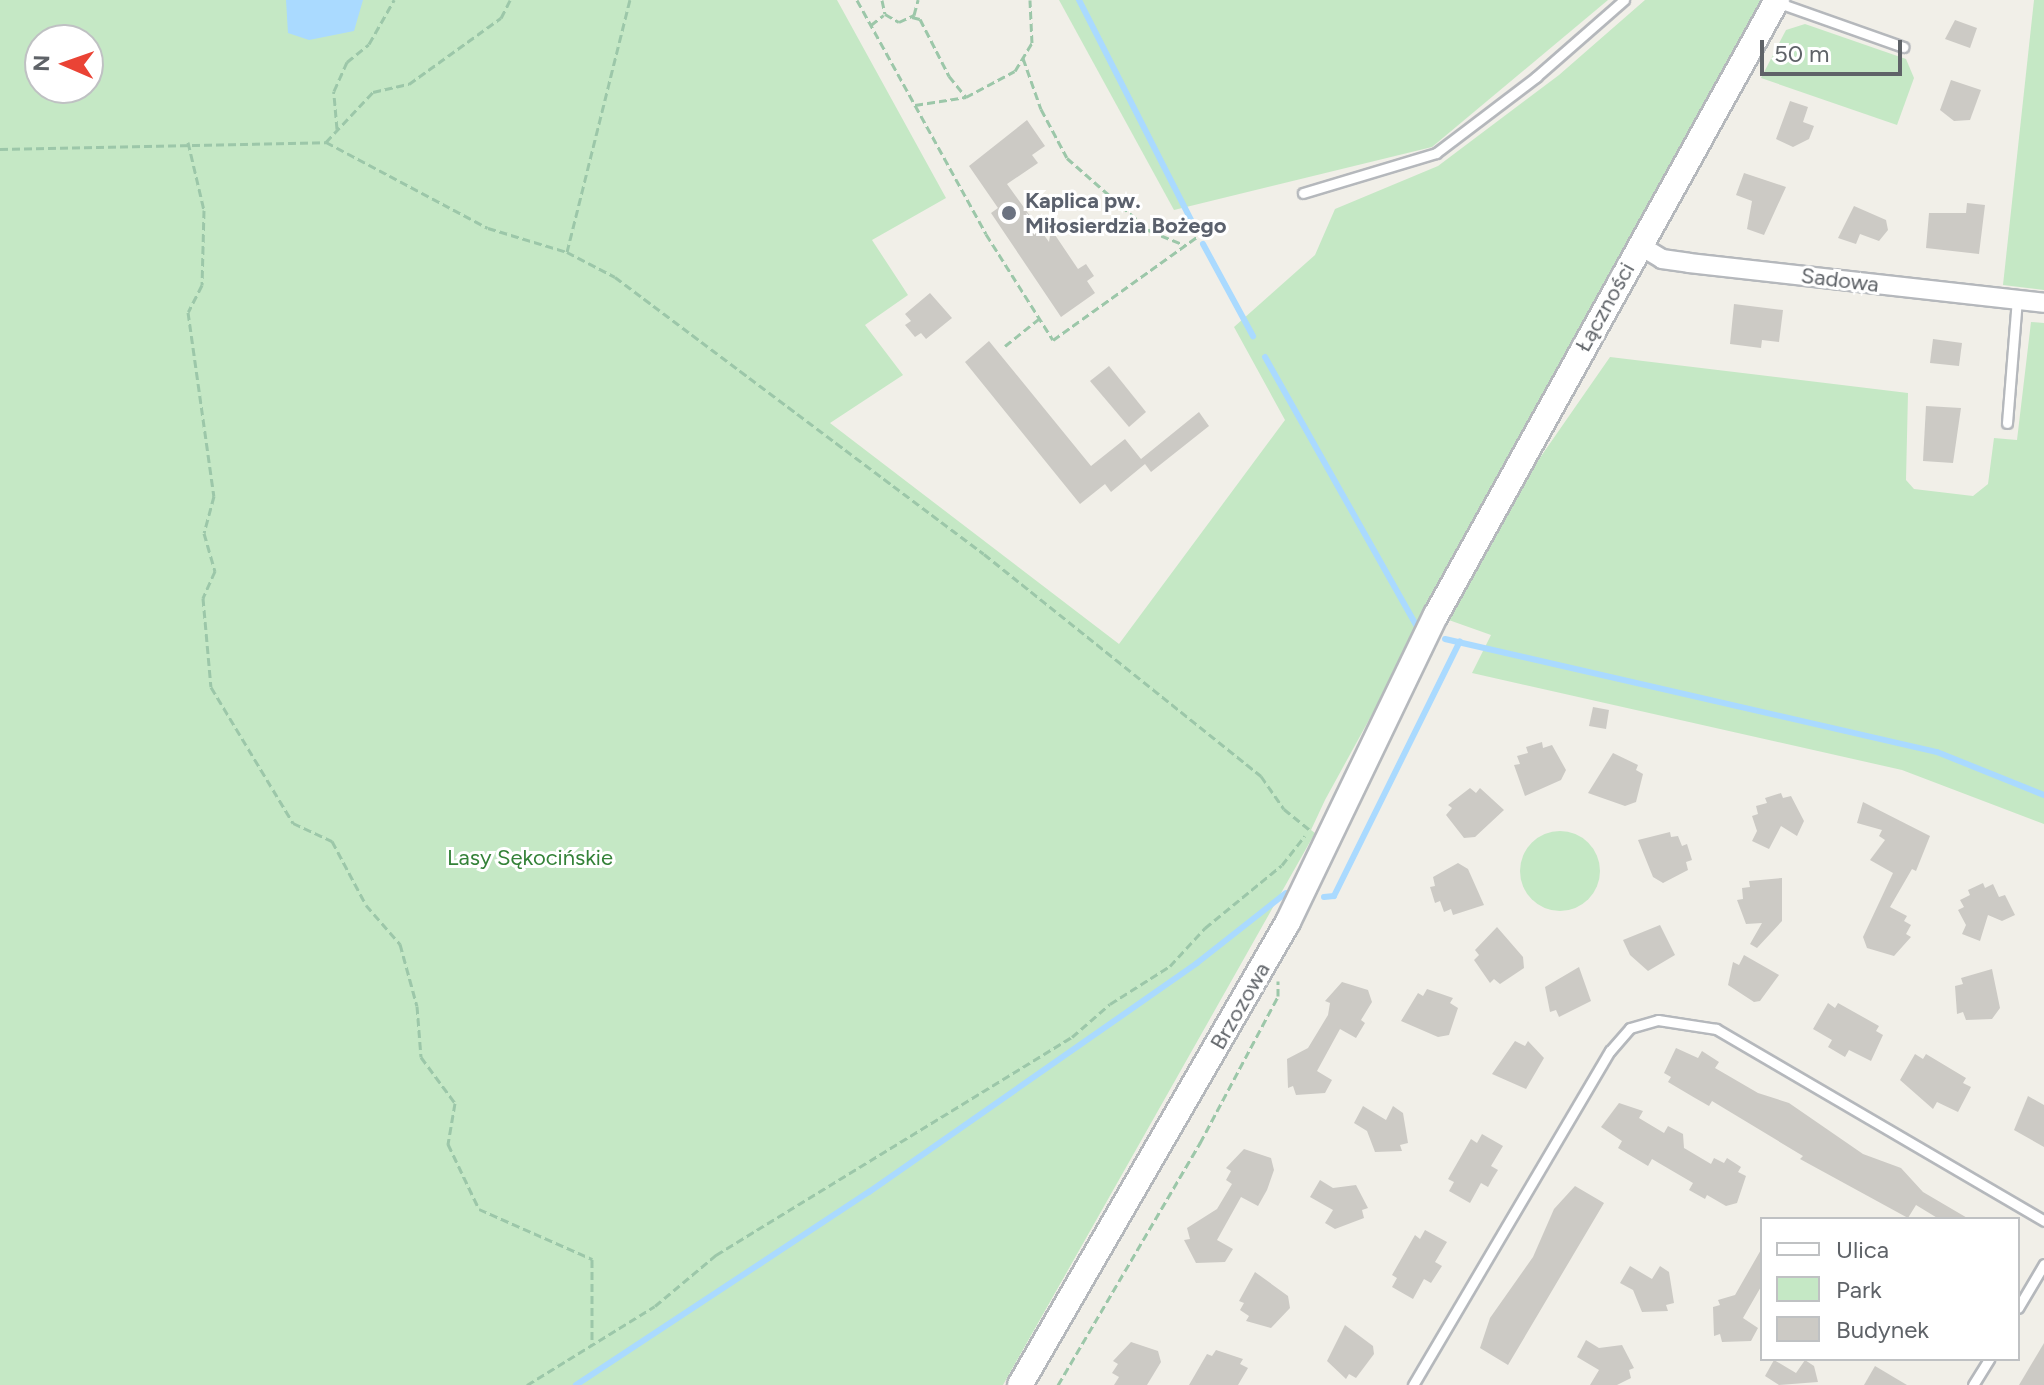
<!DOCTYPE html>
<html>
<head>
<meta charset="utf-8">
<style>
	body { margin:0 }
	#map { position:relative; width:2044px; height:1385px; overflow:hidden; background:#f1efe8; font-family:Figtree,sans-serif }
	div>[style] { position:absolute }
	.green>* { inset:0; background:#c5e8c5 }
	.round { border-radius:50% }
	.water>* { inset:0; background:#aadaff }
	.stream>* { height:6px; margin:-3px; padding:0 3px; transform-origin:3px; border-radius:3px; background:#aadaff }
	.building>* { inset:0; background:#cccac5 }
	.path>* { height:3px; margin-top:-1.5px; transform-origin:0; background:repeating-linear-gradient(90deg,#9cc7a9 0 8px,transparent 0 12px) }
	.roads { filter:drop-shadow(2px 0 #b5b8bc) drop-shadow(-2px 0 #b5b8bc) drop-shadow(0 2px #b5b8bc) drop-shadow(0 -2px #b5b8bc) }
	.service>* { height:9px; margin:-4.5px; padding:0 4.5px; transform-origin:4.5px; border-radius:4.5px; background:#fff }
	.minor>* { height:18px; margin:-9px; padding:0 9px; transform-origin:9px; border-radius:9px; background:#fff }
	.tertiary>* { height:24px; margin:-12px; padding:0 12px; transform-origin:12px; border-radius:12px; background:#fff }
	.dots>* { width:22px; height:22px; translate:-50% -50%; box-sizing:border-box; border:4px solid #fff; border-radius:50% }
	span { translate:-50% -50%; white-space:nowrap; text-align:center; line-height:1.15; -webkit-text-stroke:6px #fff; paint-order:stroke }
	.worship-label { font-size:22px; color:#5b616d; font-weight:700 }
	.left { translate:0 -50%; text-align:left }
	.street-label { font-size:22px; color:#5f6368 }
	.park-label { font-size:22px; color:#348238 }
	.legend { position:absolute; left:1760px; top:1217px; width:260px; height:144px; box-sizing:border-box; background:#fff; border:2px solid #bfc1c3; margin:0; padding:10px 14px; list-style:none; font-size:24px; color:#5f6368 }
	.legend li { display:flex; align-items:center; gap:16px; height:40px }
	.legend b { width:40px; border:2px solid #bfc1c3 }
	.north { position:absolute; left:24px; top:24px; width:80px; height:80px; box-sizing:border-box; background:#fff; border:2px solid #bfc1c3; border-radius:50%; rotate:272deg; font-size:22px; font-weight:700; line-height:32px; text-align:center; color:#5f6368 }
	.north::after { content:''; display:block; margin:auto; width:28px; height:36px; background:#ea4335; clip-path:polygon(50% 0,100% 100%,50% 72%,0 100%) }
	.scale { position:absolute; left:1760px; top:40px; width:142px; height:36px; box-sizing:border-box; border:4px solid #5f6368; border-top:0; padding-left:10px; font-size:24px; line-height:28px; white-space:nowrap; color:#5f6368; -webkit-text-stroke:6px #fff; paint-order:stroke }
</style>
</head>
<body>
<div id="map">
	<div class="green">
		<div style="clip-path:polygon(evenodd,0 0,837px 0,946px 198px,872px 240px,908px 295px,865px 325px,903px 375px,830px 423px,1119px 644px,1285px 420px,1234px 327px,1315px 255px,1335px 209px,1438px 166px,1559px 75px,1645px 0,1764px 0,1325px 800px,1311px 830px,1315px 833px,1003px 1385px,0 1385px,0 0,40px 40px,88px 40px,88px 88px,40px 88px,40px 40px)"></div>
		<div style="clip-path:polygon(1059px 0,1608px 0,1432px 147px,1174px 210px)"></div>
		<div style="clip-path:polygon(2034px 0,2044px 0,2044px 290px,2003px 285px)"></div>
		<div style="clip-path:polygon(1805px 24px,1906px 59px,1914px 78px,1897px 125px,1761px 78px,1786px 30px)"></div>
		<div style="clip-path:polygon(2031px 322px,2044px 323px,2044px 824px,1902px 770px,1472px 673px,1491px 635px,1446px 619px,1528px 475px,1610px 357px,1908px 393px,1906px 480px,1914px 489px,1973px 496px,1988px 484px,1994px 438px,2017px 440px)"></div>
		<div class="round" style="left:1520px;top:831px;width:80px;height:80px"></div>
	</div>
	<div class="water">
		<div style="clip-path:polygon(286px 0,363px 0,354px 31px,309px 40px,288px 33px)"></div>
	</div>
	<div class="stream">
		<div style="left:1079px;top:0;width:254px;rotate:63deg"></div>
		<div style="left:1203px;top:244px;width:105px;rotate:61.5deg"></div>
		<div style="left:1265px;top:357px;width:310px;rotate:60.6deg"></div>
		<div style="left:1445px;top:639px;width:505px;rotate:12.94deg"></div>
		<div style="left:1937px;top:752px;width:115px;rotate:21.9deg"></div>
		<div style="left:1324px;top:897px;width:10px;rotate:-6deg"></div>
		<div style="left:1334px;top:896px;width:284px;rotate:-63.7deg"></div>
		<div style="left:576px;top:1385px;width:351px;rotate:-33.4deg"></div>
		<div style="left:869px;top:1192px;width:400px;rotate:-34.9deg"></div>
		<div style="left:1197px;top:963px;width:113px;rotate:-38.2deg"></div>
	</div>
	<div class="building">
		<div style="clip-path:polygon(1955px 20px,1977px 28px,1970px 48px,1945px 39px)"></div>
		<div style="clip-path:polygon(1951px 80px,1981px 90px,1970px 120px,1954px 121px,1940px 110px)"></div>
		<div style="clip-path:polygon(1790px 101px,1808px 107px,1803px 122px,1814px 126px,1809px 139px,1793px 147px,1776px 139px)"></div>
		<div style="clip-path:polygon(1027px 120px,1045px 146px,1032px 155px,1038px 163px,1007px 184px,1049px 242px,1051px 229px,1078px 269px,1086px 264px,1094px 276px,1087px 281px,1095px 293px,1061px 317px,991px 213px,998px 208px,969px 166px)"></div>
		<div style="clip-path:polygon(1744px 173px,1786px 187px,1764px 235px,1747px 229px,1752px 201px,1736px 195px)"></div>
		<div style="clip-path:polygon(1967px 203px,1985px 205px,1979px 254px,1926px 248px,1929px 213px,1966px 213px)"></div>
		<div style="clip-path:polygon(1854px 206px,1886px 220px,1888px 230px,1879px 241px,1860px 234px,1856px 244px,1838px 238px)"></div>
		<div style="clip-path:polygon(930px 293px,952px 318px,926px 339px,921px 333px,915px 337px,905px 325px,911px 321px,905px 314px)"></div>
		<div style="clip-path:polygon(1734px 304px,1783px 310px,1779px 342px,1762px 340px,1761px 348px,1730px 344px)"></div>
		<div style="clip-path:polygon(1933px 339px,1962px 343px,1959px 366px,1930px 363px)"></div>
		<div style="clip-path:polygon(989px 341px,1091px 466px,1125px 439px,1141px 459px,1199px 412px,1209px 426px,1151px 472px,1145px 464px,1111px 492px,1105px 484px,1080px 504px,965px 362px)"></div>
		<div style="clip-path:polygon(1109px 366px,1146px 412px,1129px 427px,1090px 381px)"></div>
		<div style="clip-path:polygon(1926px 406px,1961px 408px,1953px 463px,1923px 461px)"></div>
		<div style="clip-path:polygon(1593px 707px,1609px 710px,1606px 729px,1589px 726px)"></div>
		<div style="clip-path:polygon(1542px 742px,1543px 748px,1552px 745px,1566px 770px,1561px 780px,1525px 796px,1514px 765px,1520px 764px,1517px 756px,1528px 753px,1526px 747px)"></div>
		<div style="clip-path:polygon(1613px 753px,1638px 765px,1636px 770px,1643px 774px,1636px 802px,1625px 806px,1588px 793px)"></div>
		<div style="clip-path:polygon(1470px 788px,1476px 793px,1480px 788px,1504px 810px,1475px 837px,1464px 838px,1446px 815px,1452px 808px,1448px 805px)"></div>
		<div style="clip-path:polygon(1781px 793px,1783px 798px,1791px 796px,1804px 821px,1797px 836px,1781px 826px,1769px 849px,1752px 841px,1757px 831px,1752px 816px,1758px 814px,1756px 806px,1767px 803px,1765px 798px)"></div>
		<div style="clip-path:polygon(1863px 802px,1930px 836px,1916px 871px,1912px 869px,1890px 907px,1907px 916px,1904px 921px,1911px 925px,1906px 934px,1911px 937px,1894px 956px,1867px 948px,1863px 937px,1893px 873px,1870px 860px,1885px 840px,1879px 836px,1882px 830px,1857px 823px)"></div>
		<div style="clip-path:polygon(1670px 832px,1671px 837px,1678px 836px,1682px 846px,1687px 844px,1692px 860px,1686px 862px,1688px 870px,1663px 883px,1653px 877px,1638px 840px)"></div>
		<div style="clip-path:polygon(1458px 863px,1468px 869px,1484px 905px,1453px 915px,1451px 909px,1444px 912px,1440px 901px,1435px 903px,1430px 887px,1435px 886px,1433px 877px)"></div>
		<div style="clip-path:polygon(1782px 878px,1782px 921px,1757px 948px,1750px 944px,1762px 923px,1746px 924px,1737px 900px,1743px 899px,1742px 888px,1750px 887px,1749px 881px)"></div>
		<div style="clip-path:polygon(1983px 883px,1985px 888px,1993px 884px,1999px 897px,2005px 895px,2015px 915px,2002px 921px,1988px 915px,1980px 941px,1962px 934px,1966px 925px,1958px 910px,1964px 907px,1960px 900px,1970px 895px,1968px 890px)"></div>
		<div style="clip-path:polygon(1660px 925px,1675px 955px,1648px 971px,1630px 955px,1623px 940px)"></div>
		<div style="clip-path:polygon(1497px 927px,1523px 957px,1524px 968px,1500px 984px,1494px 979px,1490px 983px,1474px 960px,1479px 955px,1475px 950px)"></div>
		<div style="clip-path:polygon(1744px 955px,1779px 975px,1760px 1001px,1754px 1002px,1728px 985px,1733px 962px,1739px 965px)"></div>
		<div style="clip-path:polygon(1579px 967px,1591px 1001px,1559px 1017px,1556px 1010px,1550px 1012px,1545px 987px)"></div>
		<div style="clip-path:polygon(1992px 969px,2000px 1008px,1992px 1019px,1966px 1020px,1963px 1012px,1957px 1014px,1955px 986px,1963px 984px,1961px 978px)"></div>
		<div style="clip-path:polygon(1342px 982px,1368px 990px,1372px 1002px,1361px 1020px,1365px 1023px,1356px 1038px,1340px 1029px,1317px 1071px,1332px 1080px,1325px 1093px,1296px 1095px,1293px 1086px,1288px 1088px,1287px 1059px,1308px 1048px,1328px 1015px,1330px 1003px,1325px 1001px)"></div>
		<div style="clip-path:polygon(1427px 989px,1453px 998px,1450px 1003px,1458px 1008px,1449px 1035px,1438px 1037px,1401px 1021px,1418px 993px,1423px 996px)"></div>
		<div style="clip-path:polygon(1828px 1003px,1835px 1008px,1838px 1003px,1879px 1026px,1876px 1031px,1883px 1035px,1871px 1061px,1849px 1050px,1845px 1057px,1828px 1047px,1832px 1040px,1813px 1029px)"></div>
		<div style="clip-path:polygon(1515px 1041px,1525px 1046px,1528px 1041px,1544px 1058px,1526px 1089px,1492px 1074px)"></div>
		<div style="clip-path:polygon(1676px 1048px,1698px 1058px,1702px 1051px,1719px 1062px,1715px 1068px,1758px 1093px,1789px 1103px,1863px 1154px,1901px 1168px,1923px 1192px,1969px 1219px,1939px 1219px,1916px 1205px,1908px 1218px,1800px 1159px,1803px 1156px,1712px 1101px,1709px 1106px,1695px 1098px,1668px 1082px,1671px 1077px,1664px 1073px)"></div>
		<div style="clip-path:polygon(1915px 1054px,1923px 1059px,1926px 1054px,1966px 1078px,1963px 1083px,1971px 1087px,1958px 1112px,1937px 1102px,1933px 1109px,1900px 1080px)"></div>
		<div style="clip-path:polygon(2028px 1096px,2044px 1105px,2044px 1147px,2014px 1130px)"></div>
		<div style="clip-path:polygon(1619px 1103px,1643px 1111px,1639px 1118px,1664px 1133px,1668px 1126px,1683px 1134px,1684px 1148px,1711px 1164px,1714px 1158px,1724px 1163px,1727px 1158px,1741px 1167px,1738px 1172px,1746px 1176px,1737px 1203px,1726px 1206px,1707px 1195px,1705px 1199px,1689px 1190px,1693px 1183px,1652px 1159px,1648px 1166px,1618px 1148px,1622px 1141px,1601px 1127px)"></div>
		<div style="clip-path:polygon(1363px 1106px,1386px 1120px,1393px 1106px,1403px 1113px,1408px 1143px,1400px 1145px,1402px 1151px,1375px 1152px,1367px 1131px,1354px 1123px)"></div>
		<div style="clip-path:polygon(1482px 1134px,1503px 1146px,1491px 1166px,1498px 1170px,1493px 1178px,1488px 1187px,1481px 1183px,1470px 1203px,1449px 1191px,1454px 1182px,1448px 1179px,1471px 1139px,1477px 1143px)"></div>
		<div style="clip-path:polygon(1244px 1149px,1271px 1158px,1274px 1170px,1267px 1190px,1258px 1206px,1241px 1197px,1217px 1240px,1233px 1249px,1225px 1262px,1196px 1263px,1184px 1240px,1190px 1239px,1187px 1228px,1217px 1209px,1232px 1184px,1226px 1180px,1231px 1171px,1226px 1168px)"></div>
		<div style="clip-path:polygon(1320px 1180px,1333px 1188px,1356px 1185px,1368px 1208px,1362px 1210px,1364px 1218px,1335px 1229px,1325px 1223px,1333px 1210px,1310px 1197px)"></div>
		<div style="clip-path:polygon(1575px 1186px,1604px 1203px,1508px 1365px,1480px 1348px,1490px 1318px,1533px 1257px,1554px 1209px)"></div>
		<div style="clip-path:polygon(1425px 1230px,1447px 1242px,1435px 1262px,1442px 1266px,1431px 1283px,1424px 1279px,1413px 1299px,1392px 1287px,1397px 1278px,1392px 1275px,1415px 1235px,1420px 1239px)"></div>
		<div style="clip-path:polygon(1762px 1248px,1762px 1285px,1743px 1318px,1758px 1328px,1751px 1341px,1722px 1342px,1720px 1334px,1714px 1336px,1713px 1307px,1720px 1305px,1718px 1300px,1735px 1295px)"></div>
		<div style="clip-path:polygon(1630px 1266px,1652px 1279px,1660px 1266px,1669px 1272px,1674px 1303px,1666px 1305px,1668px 1311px,1642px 1312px,1633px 1290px,1620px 1283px)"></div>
		<div style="clip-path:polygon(1255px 1272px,1288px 1296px,1290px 1308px,1271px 1328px,1246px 1321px,1249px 1316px,1240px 1310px,1244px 1303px,1239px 1301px)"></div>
		<div style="clip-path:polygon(1345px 1325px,1373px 1346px,1374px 1354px,1356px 1378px,1349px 1374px,1346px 1379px,1327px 1361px)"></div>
		<div style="clip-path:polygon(1586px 1340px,1599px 1348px,1622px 1345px,1634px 1368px,1629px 1370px,1631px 1378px,1617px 1385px,1590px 1385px,1599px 1370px,1577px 1357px)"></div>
		<div style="clip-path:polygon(1131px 1342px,1158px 1351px,1161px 1362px,1147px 1385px,1114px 1385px,1119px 1377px,1112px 1373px,1118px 1364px,1113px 1361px)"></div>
		<div style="clip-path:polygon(2044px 1343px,2044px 1385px,2019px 1385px)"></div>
		<div style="clip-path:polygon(1216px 1350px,1243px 1359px,1240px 1364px,1248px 1368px,1238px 1385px,1189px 1385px,1207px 1354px,1212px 1356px)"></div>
		<div style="clip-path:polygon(1774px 1360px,1796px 1373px,1805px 1360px,1814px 1366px,1818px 1382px,1779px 1385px,1765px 1376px)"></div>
		<div style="clip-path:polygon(1875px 1366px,1907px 1385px,1864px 1385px)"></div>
	</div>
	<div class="path">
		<div style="left:857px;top:0;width:267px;rotate:61.1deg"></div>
		<div style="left:986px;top:234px;width:125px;rotate:57.7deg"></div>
		<div style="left:1053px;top:340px;width:194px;rotate:-35.6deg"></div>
		<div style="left:882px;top:0;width:14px;rotate:78deg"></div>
		<div style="left:885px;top:14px;width:16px;rotate:30deg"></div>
		<div style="left:899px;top:22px;width:17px;rotate:-25deg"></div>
		<div style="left:914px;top:15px;width:16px;rotate:-75deg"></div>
		<div style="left:912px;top:17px;width:8px;rotate:14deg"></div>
		<div style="left:920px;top:19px;width:64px;rotate:63deg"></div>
		<div style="left:949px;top:76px;width:27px;rotate:51deg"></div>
		<div style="left:871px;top:25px;width:16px;rotate:-38deg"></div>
		<div style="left:1023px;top:58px;width:54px;rotate:70.6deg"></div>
		<div style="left:1041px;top:109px;width:55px;rotate:62deg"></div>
		<div style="left:1067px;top:158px;width:111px;rotate:41.3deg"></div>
		<div style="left:1150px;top:231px;width:37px;rotate:22deg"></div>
		<div style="left:915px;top:105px;width:52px;rotate:-8.9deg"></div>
		<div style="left:966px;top:97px;width:55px;rotate:-28deg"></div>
		<div style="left:1015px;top:71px;width:33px;rotate:-59deg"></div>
		<div style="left:1032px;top:43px;width:43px;rotate:-92.7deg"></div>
		<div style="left:337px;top:129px;width:38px;rotate:-95deg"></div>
		<div style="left:334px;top:91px;width:32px;rotate:-66deg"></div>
		<div style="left:347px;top:62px;width:28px;rotate:-39deg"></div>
		<div style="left:369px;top:44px;width:51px;rotate:-60.4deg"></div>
		<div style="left:188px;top:142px;width:70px;rotate:76.8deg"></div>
		<div style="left:204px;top:210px;width:75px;rotate:91.5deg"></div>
		<div style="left:202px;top:285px;width:30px;rotate:117deg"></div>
		<div style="left:188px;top:312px;width:186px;rotate:82deg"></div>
		<div style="left:214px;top:496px;width:38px;rotate:105deg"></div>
		<div style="left:204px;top:533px;width:40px;rotate:74deg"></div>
		<div style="left:215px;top:571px;width:30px;rotate:114deg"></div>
		<div style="left:203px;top:598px;width:89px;rotate:84.9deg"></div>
		<div style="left:211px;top:687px;width:159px;rotate:58.9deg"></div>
		<div style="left:293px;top:823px;width:43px;rotate:24.8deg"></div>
		<div style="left:332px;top:841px;width:72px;rotate:62deg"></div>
		<div style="left:366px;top:905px;width:52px;rotate:48.9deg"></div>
		<div style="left:400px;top:944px;width:64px;rotate:74.7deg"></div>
		<div style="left:417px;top:1006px;width:51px;rotate:85.5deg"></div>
		<div style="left:421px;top:1057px;width:57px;rotate:53.5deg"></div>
		<div style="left:455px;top:1103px;width:42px;rotate:99.7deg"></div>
		<div style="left:448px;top:1144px;width:72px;rotate:64.5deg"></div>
		<div style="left:479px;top:1209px;width:124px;rotate:23.9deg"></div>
		<div style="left:592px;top:1259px;width:86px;rotate:90deg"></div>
		<div style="left:326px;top:142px;width:69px;rotate:-46.8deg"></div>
		<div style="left:373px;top:92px;width:37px;rotate:-13deg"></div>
		<div style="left:409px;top:84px;width:113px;rotate:-35.7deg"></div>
		<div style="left:501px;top:18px;width:20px;rotate:-63deg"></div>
		<div style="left:0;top:149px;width:326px;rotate:-1.2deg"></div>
		<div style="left:326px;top:142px;width:183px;rotate:28deg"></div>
		<div style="left:488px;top:228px;width:83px;rotate:16.9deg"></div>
		<div style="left:567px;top:252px;width:54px;rotate:27.5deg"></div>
		<div style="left:615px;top:277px;width:461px;rotate:36.9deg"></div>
		<div style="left:984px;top:554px;width:355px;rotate:38.7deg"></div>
		<div style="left:1261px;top:776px;width:40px;rotate:55.1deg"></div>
		<div style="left:1284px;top:809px;width:33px;rotate:39deg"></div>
		<div style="left:567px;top:252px;width:260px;rotate:-76deg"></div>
		<div style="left:1005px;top:346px;width:45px;rotate:-38.7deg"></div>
		<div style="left:527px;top:1385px;width:150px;rotate:-31.7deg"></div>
		<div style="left:655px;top:1306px;width:80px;rotate:-39.9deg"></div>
		<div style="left:716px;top:1255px;width:417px;rotate:-31.5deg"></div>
		<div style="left:1072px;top:1037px;width:50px;rotate:-41deg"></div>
		<div style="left:1110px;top:1004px;width:71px;rotate:-32.3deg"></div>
		<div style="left:1170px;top:966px;width:52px;rotate:-47.4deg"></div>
		<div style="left:1205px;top:928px;width:99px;rotate:-39.3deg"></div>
		<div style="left:1282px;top:865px;width:37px;rotate:-52deg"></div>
		<div style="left:1058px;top:1385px;width:281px;rotate:-59.6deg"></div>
		<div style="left:1200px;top:1143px;width:166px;rotate:-62deg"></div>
		<div style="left:1278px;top:996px;width:15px;rotate:-90deg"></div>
	</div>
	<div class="roads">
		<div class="service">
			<div style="left:1779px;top:3px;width:132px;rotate:19.5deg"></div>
			<div style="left:1303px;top:193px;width:139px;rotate:-16.7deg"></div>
			<div style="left:1436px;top:153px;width:126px;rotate:-37.2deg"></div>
			<div style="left:1536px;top:77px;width:117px;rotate:-41.2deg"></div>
			<div style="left:2007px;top:423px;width:123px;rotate:-85.4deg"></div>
			<div style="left:2018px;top:1308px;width:51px;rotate:-59.4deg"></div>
			<div style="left:1413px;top:1385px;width:388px;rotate:-59.5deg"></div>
			<div style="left:1610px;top:1051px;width:30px;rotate:-49deg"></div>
			<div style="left:1630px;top:1028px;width:29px;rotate:-16deg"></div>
			<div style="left:1658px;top:1020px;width:59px;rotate:8.8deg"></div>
			<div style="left:1716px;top:1029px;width:380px;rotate:30.3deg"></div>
			<div style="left:1973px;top:1385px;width:31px;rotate:-58deg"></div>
		</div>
		<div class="minor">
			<div style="left:1639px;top:245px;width:27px;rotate:31deg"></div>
			<div style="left:1662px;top:259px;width:27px;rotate:8deg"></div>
			<div style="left:1689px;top:263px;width:357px;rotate:6.4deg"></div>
		</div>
		<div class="tertiary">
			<div style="left:1020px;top:1385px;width:535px;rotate:-59.94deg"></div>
			<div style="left:1288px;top:922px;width:341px;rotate:-64.3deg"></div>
			<div style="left:1436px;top:615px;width:703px;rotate:-60.99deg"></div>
		</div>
	</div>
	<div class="dots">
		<div style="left:1009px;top:213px;background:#6b7280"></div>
	</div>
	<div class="worship-label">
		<span class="left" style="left:1025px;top:213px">Kaplica pw.<br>Miłosierdzia Bożego</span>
	</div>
	<div class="street-label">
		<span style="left:1840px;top:280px;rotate:7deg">Sadowa</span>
		<span style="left:1605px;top:307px;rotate:-61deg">Łączności</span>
		<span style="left:1240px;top:1006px;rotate:-60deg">Brzozowa</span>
	</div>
	<div class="park-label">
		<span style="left:530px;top:858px">Lasy Sękocińskie</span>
	</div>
	<ul class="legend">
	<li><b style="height:10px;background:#fff"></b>Ulica</li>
	<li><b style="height:22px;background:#c5e8c5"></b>Park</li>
	<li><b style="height:22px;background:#cccac5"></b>Budynek</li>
	</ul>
	<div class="north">N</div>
	<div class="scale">50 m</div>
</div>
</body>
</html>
